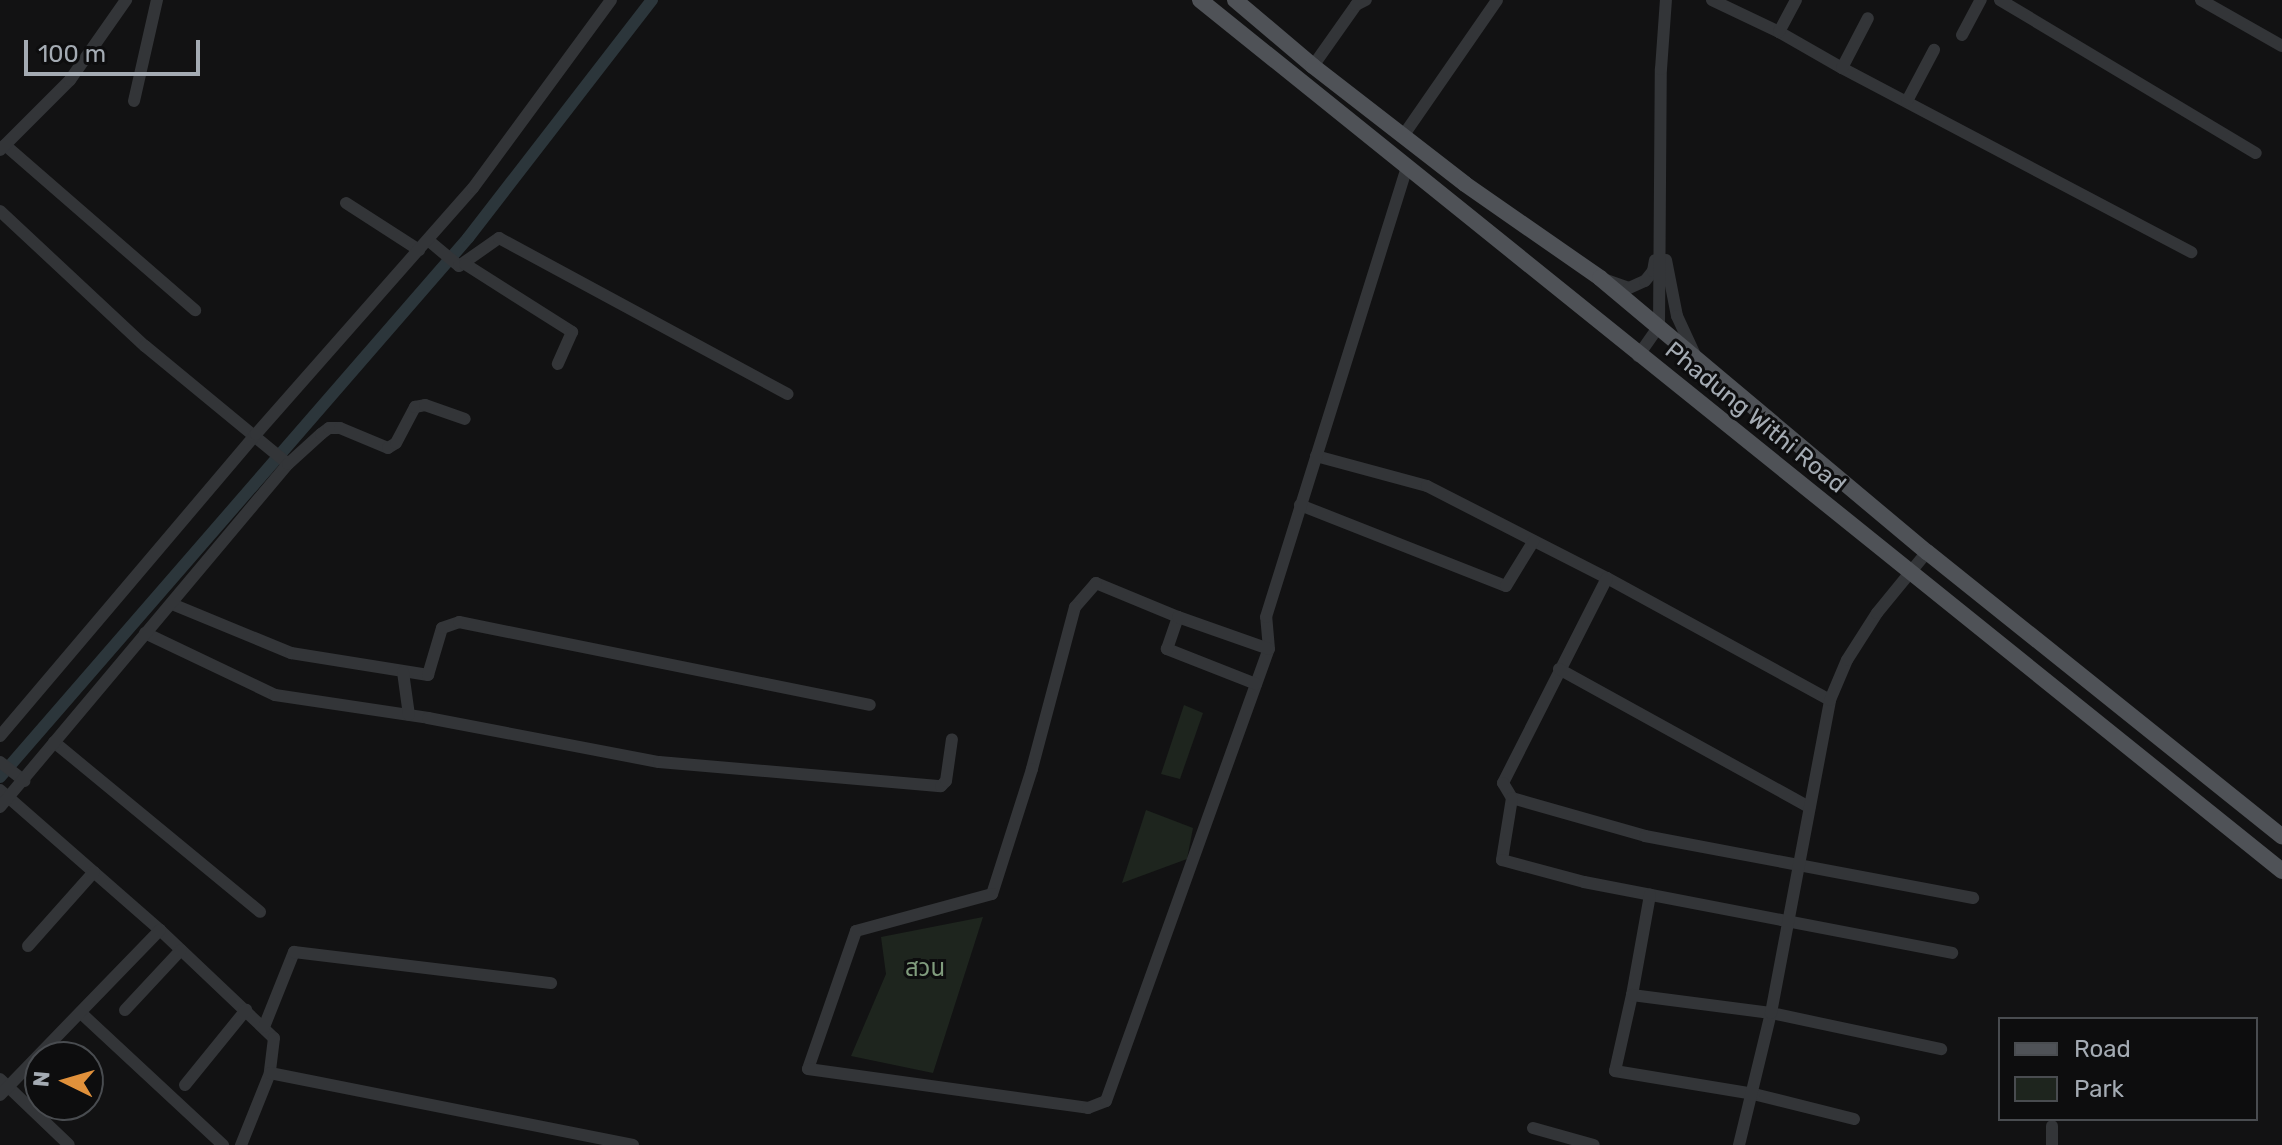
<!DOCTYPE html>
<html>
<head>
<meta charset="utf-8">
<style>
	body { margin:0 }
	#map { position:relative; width:2282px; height:1145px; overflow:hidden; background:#121213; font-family:Rubik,"Noto Sans Thai",sans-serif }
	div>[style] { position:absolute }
	.green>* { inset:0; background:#1e251e }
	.canal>* { height:12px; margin:-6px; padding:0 6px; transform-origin:6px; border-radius:6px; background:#2c363b }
	.minor>* { height:12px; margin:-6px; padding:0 6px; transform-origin:6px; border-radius:6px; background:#333538 }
	.major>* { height:16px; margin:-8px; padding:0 8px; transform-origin:8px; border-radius:8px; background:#4f5257 }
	span { translate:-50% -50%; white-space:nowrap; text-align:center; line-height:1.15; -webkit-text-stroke:6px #0d0d0e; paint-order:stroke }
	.street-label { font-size:24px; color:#a4abb3 }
	.park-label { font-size:24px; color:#809c7d }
	.legend { position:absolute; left:1998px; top:1017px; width:260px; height:104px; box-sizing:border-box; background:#0d0d0e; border:2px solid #494c50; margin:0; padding:10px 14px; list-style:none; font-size:24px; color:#a4abb3 }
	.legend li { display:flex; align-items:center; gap:16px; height:40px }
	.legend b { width:40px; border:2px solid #494c50 }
	.north { position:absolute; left:24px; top:1041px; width:80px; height:80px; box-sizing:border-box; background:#0d0d0e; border:2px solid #494c50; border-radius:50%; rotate:275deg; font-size:22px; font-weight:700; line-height:32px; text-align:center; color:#a4abb3 }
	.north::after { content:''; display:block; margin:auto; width:28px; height:36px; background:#e1913b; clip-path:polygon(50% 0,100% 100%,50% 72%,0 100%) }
	.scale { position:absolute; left:24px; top:40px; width:176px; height:36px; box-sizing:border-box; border:4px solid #a4abb3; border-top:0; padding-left:10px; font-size:24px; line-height:28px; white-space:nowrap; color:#a4abb3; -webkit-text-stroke:6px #0d0d0e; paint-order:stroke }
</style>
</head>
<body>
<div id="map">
	<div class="green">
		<div style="clip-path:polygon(1184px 705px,1203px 713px,1180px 779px,1161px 774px)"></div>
		<div style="clip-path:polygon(1146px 810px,1193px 828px,1187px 859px,1122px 883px)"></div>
		<div style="clip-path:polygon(983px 917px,933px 1073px,851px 1056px,886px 974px,881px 937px)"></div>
	</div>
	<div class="canal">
		<div style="left:0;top:777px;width:714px;rotate:-49.03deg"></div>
		<div style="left:468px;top:238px;width:301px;rotate:-52.3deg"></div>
	</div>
	<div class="minor">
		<div style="left:1712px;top:0;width:74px;rotate:25.5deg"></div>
		<div style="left:1779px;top:32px;width:73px;rotate:29.7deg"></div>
		<div style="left:1842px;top:68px;width:395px;rotate:27.8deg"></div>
		<div style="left:2000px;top:0;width:298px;rotate:30.9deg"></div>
		<div style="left:2201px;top:0;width:93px;rotate:29.6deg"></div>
		<div style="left:1779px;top:32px;width:36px;rotate:-62deg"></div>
		<div style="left:1962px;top:35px;width:40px;rotate:-62deg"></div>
		<div style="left:1313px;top:66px;width:75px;rotate:-54.8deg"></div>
		<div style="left:1356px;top:5px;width:11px;rotate:-27deg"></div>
		<div style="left:1842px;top:68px;width:56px;rotate:-62.5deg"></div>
		<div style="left:134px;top:101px;width:104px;rotate:-77.2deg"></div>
		<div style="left:1907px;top:101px;width:58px;rotate:-62.1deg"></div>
		<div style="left:1403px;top:136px;width:165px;rotate:-55.3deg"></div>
		<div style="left:5px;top:145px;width:252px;rotate:41deg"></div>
		<div style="left:0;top:150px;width:99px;rotate:-45deg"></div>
		<div style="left:70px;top:80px;width:98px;rotate:-55deg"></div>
		<div style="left:346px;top:203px;width:87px;rotate:32.8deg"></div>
		<div style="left:0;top:211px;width:198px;rotate:43deg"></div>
		<div style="left:145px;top:346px;width:185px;rotate:39.5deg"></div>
		<div style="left:428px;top:240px;width:40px;rotate:40deg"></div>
		<div style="left:459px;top:266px;width:49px;rotate:-35deg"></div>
		<div style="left:499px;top:238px;width:328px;rotate:28.4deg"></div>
		<div style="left:1666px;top:260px;width:57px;rotate:78.9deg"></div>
		<div style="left:1677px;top:316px;width:43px;rotate:65.2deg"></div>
		<div style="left:465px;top:264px;width:127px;rotate:32.4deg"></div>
		<div style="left:572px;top:332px;width:35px;rotate:114deg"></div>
		<div style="left:1606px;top:280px;width:24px;rotate:19deg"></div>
		<div style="left:1629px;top:288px;width:17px;rotate:-24deg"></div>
		<div style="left:1645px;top:281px;width:13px;rotate:-51deg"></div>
		<div style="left:1653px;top:271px;width:11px;rotate:-80deg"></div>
		<div style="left:1638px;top:356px;width:37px;rotate:-55deg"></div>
		<div style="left:1659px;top:326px;width:257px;rotate:-89.6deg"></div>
		<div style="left:1661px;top:69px;width:69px;rotate:-85.9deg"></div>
		<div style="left:1316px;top:456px;width:115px;rotate:15.1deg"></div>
		<div style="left:1427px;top:486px;width:202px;rotate:27.1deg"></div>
		<div style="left:1607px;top:578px;width:254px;rotate:28.7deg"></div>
		<div style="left:1300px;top:505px;width:221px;rotate:21.5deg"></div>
		<div style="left:1506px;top:586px;width:52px;rotate:-58.5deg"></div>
		<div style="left:1607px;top:578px;width:230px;rotate:116.9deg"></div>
		<div style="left:1503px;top:783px;width:17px;rotate:59deg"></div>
		<div style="left:1512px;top:798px;width:138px;rotate:15.9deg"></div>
		<div style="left:1645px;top:836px;width:334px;rotate:10.7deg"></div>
		<div style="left:172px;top:604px;width:129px;rotate:22.4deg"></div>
		<div style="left:291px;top:653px;width:139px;rotate:9.1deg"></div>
		<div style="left:428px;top:675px;width:49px;rotate:-73.4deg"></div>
		<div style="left:442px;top:628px;width:18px;rotate:-19deg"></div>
		<div style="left:459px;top:622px;width:419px;rotate:11.4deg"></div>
		<div style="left:1178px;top:617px;width:89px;rotate:-157.5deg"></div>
		<div style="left:1096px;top:583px;width:32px;rotate:131deg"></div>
		<div style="left:1075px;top:607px;width:168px;rotate:104.9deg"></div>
		<div style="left:1032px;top:769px;width:131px;rotate:107.7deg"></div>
		<div style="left:992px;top:894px;width:141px;rotate:164.8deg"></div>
		<div style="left:856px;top:931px;width:146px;rotate:109.2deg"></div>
		<div style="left:808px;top:1069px;width:283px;rotate:7.9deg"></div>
		<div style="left:1088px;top:1108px;width:19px;rotate:-21deg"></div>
		<div style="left:1106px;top:1101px;width:480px;rotate:-70.2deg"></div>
		<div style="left:1269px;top:649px;width:32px;rotate:-95deg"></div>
		<div style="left:1266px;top:617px;width:469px;rotate:-72.6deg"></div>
		<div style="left:145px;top:633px;width:144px;rotate:25.5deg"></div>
		<div style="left:275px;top:695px;width:155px;rotate:8.5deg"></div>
		<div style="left:428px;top:718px;width:235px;rotate:10.8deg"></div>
		<div style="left:659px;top:762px;width:283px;rotate:4.9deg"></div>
		<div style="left:941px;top:786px;width:7px;rotate:-45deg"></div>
		<div style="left:946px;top:781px;width:42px;rotate:-81.9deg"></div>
		<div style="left:1559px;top:669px;width:286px;rotate:28.9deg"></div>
		<div style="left:403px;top:672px;width:43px;rotate:82.1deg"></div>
		<div style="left:1256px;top:684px;width:96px;rotate:-158.5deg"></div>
		<div style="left:1167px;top:649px;width:34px;rotate:-71deg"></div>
		<div style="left:1178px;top:617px;width:96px;rotate:19.4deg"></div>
		<div style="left:0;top:736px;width:396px;rotate:-49.7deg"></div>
		<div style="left:256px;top:434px;width:328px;rotate:-48.6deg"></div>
		<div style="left:473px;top:188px;width:233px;rotate:-53.7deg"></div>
		<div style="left:54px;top:742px;width:267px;rotate:39.5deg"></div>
		<div style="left:0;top:762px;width:31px;rotate:38deg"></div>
		<div style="left:0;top:790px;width:213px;rotate:41.2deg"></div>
		<div style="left:160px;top:930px;width:157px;rotate:43.5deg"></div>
		<div style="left:274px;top:1038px;width:35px;rotate:97deg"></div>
		<div style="left:270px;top:1073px;width:78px;rotate:111.9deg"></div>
		<div style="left:1512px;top:798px;width:63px;rotate:99.2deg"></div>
		<div style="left:1502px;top:860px;width:85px;rotate:15deg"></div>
		<div style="left:1584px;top:882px;width:375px;rotate:10.9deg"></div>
		<div style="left:0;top:807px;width:448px;rotate:-50deg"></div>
		<div style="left:288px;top:464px;width:45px;rotate:-42.3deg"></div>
		<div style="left:321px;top:434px;width:10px;rotate:-37deg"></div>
		<div style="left:329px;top:428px;width:11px"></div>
		<div style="left:340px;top:428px;width:52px;rotate:22.6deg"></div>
		<div style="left:388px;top:448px;width:9px;rotate:-32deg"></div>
		<div style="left:396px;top:443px;width:41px;rotate:-62.2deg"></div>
		<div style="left:415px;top:407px;width:10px;rotate:-11deg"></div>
		<div style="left:425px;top:405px;width:42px;rotate:19.3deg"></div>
		<div style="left:28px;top:946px;width:99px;rotate:-48.3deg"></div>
		<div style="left:1632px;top:995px;width:102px;rotate:-79.8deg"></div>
		<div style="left:125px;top:1010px;width:82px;rotate:-47deg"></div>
		<div style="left:81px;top:1013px;width:194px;rotate:42.9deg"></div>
		<div style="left:264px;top:1027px;width:81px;rotate:-68.2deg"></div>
		<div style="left:294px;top:952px;width:259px;rotate:6.9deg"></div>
		<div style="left:270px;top:1073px;width:370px;rotate:11.2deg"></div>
		<div style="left:0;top:1079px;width:95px;rotate:43.7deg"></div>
		<div style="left:185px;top:1085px;width:97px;rotate:-50.9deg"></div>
		<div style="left:0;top:1095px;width:230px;rotate:-45.9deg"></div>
		<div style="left:1854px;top:1119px;width:103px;rotate:-166deg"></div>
		<div style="left:1754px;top:1094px;width:141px;rotate:-170.6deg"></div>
		<div style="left:1615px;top:1071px;width:78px;rotate:-77.4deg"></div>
		<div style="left:1632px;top:995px;width:140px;rotate:7.4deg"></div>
		<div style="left:1771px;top:1013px;width:174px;rotate:12deg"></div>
		<div style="left:1533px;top:1128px;width:63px;rotate:15.6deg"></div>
		<div style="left:1739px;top:1145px;width:136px;rotate:-76.4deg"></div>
		<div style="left:1771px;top:1013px;width:319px;rotate:-79.3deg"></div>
		<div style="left:1830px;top:700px;width:43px;rotate:-67deg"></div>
		<div style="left:1847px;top:660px;width:56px;rotate:-57.4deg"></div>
		<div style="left:1877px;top:613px;width:79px;rotate:-50.7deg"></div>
		<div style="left:2052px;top:1145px;width:19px;rotate:-90deg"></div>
	</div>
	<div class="major">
		<div style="left:1200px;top:0;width:1389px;rotate:38.83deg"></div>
		<div style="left:1235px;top:0;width:102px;rotate:40.2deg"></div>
		<div style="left:1313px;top:66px;width:192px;rotate:37.8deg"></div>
		<div style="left:1465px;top:184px;width:165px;rotate:34.8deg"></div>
		<div style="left:1600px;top:278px;width:427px;rotate:40deg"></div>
		<div style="left:1927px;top:552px;width:455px;rotate:38.7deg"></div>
	</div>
	<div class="street-label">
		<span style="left:1755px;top:418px;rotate:39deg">Phadung Withi Road</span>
	</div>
	<div class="park-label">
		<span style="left:925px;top:969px">สวน</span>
	</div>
	<ul class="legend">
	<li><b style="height:10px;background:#4f5257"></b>Road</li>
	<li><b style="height:22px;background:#1e251e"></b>Park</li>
	</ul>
	<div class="north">N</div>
	<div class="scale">100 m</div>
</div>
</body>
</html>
